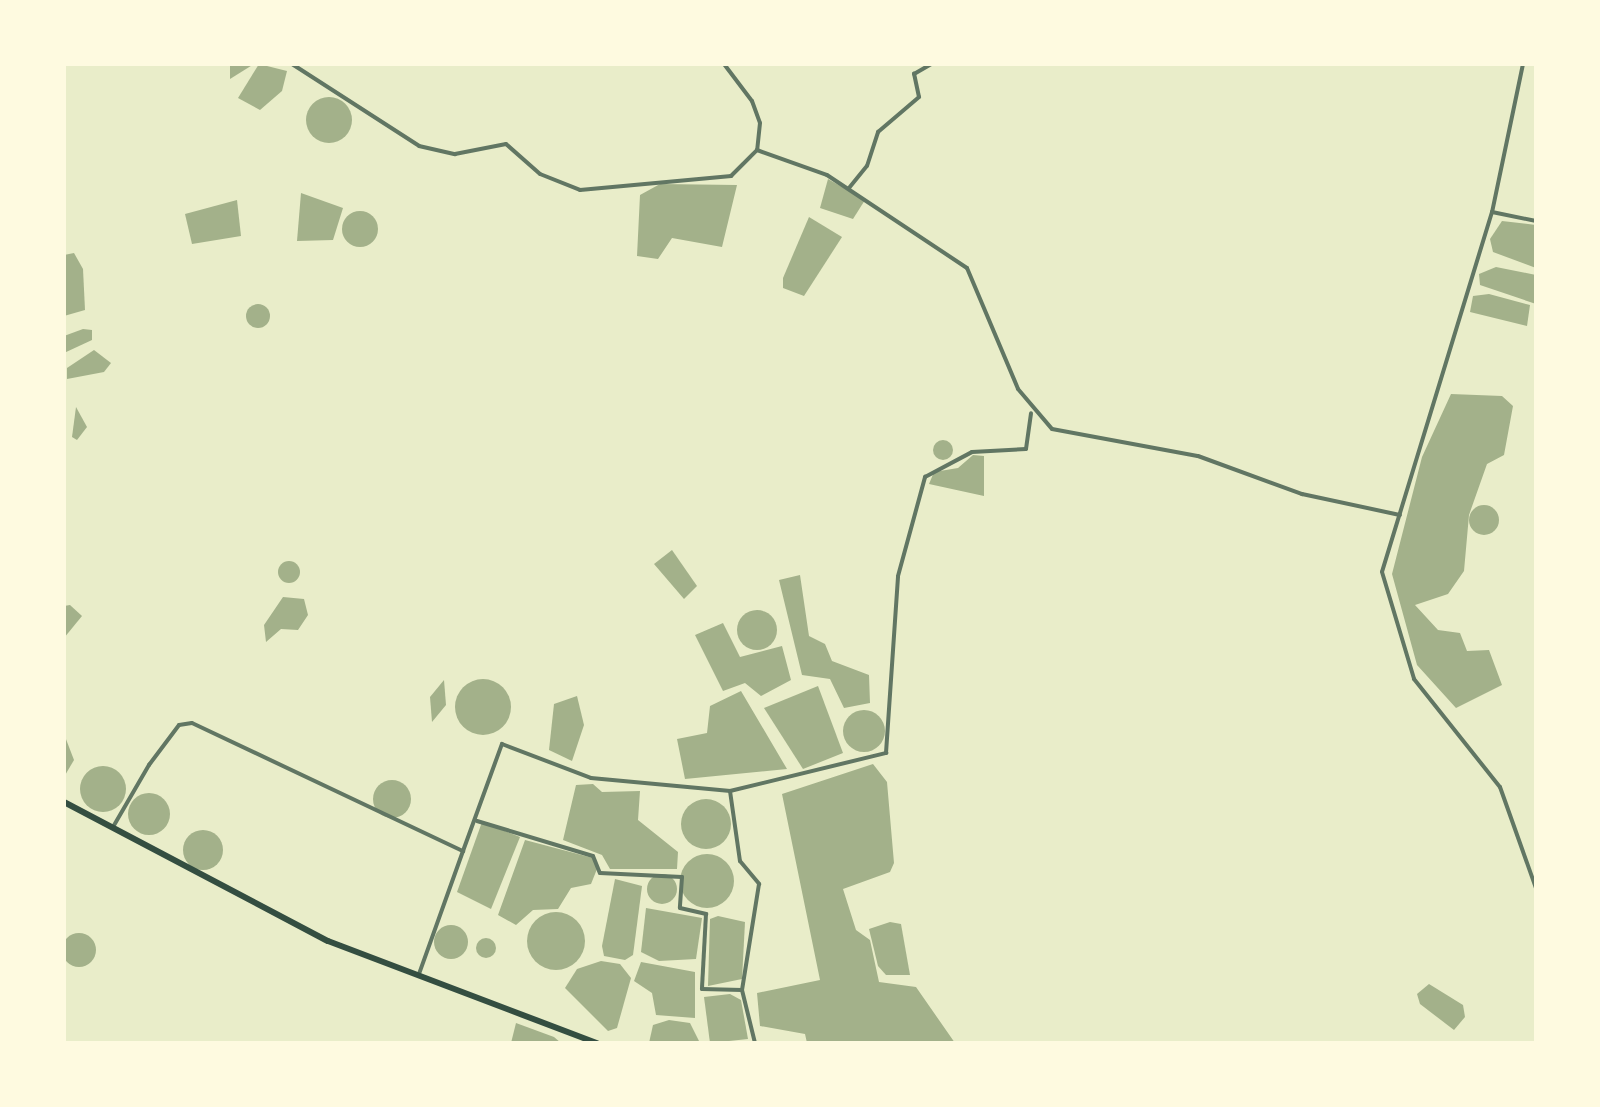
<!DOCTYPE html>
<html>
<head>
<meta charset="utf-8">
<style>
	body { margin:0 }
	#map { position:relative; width:1600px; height:1107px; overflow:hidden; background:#e9edc9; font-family:Inter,sans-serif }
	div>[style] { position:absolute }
	.water>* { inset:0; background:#a3b18a }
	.round { border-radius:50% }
	.minor>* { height:4px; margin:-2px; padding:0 2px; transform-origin:2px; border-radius:2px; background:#617663 }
	.primary>* { height:6px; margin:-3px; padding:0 3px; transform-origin:3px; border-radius:3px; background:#344e41 }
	span { translate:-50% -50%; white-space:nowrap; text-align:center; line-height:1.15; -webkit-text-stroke:6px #fefae0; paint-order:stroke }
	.frame { position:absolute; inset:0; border:66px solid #fefae0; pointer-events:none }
</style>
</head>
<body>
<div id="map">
	<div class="water">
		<div style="clip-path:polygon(230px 64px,254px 64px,230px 79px)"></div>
		<div style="clip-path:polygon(259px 64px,287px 71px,282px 91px,260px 110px,238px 98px)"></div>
		<div class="round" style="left:306px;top:97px;width:46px;height:46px"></div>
		<div style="clip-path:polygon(828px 179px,865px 200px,853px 219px,820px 208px)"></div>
		<div style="clip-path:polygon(660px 184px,737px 185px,722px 247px,672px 238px,658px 259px,637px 256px,640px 195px)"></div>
		<div style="clip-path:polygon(301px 193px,343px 208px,333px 240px,297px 241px)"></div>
		<div style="clip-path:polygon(237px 200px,241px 236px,192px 244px,185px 214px)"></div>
		<div class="round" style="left:342px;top:211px;width:36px;height:36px"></div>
		<div style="clip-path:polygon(809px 217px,842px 237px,804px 296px,783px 288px,783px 278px)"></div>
		<div style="clip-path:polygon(1502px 221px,1536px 225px,1536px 268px,1493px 252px,1490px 239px)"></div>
		<div style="clip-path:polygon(74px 253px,83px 269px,85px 310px,64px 316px,64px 255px)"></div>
		<div style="clip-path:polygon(1496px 267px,1536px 275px,1536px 304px,1480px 285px,1479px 274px)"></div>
		<div style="clip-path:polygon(1489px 294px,1530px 305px,1527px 326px,1470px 312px,1473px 296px)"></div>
		<div class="round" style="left:246px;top:304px;width:24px;height:24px"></div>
		<div style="clip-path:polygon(83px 329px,92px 330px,92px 340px,64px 353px,64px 336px)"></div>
		<div style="clip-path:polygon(94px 350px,111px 363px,104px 372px,67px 379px,67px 368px)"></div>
		<div style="clip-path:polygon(1451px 394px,1502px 396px,1513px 406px,1504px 455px,1487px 464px,1469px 515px,1464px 571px,1448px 594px,1415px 605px,1438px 630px,1460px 633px,1467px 651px,1489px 650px,1502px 685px,1456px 708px,1417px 665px,1392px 574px,1422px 457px)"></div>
		<div style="clip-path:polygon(76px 407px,87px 427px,77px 440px,72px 437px)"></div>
		<div class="round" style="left:933px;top:440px;width:20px;height:20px"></div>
		<div style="clip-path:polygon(973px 455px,984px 456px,984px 496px,929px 484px,934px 472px,958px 468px)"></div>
		<div class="round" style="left:1469px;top:505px;width:30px;height:30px"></div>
		<div style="clip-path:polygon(672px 550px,697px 586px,684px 599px,654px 564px)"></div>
		<div class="round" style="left:278px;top:561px;width:22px;height:22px"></div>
		<div style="clip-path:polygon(800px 575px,809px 636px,825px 644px,832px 661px,869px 675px,870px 703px,844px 708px,830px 679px,802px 675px,779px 580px)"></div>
		<div style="clip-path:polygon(283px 597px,304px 599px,308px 615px,298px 630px,281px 629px,266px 642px,264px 625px)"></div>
		<div style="clip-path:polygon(70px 605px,82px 616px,64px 638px,64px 606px)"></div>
		<div class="round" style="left:737px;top:610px;width:40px;height:40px"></div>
		<div style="clip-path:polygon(723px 623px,740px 657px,782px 646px,791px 680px,761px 696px,745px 683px,723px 691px,695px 635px)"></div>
		<div class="round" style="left:455px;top:679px;width:56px;height:56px"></div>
		<div style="clip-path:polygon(444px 680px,446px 705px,432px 722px,430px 697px)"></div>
		<div style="clip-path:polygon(818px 686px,843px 753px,803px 769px,764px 708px)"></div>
		<div style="clip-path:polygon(741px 691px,787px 769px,685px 779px,677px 739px,707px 733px,710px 706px)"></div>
		<div style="clip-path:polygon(577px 696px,584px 725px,572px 761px,549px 750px,554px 704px)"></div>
		<div class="round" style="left:843px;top:710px;width:42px;height:42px"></div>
		<div style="clip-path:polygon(64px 734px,74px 760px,64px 777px)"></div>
		<div style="clip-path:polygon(873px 764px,887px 782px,894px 863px,890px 872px,843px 889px,856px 930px,870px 940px,879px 982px,916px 987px,955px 1043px,807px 1043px,805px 1034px,760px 1026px,757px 993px,820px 980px,782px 794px)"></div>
		<div class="round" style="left:80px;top:766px;width:46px;height:46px"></div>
		<div class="round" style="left:373px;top:780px;width:38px;height:38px"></div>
		<div style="clip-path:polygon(593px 784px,602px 792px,640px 791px,638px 820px,678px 852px,677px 869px,610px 869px,602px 855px,563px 840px,576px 785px)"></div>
		<div class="round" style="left:128px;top:793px;width:42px;height:42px"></div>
		<div class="round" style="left:681px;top:799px;width:50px;height:50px"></div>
		<div style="clip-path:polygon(482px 822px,520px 837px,491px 909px,457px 892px)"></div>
		<div class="round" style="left:183px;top:830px;width:40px;height:40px"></div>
		<div style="clip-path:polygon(525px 840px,593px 858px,597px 869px,591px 884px,571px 888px,558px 909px,533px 910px,516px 925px,498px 915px)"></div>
		<div class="round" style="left:680px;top:854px;width:54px;height:54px"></div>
		<div class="round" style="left:647px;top:874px;width:30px;height:30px"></div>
		<div style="clip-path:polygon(615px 879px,642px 886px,633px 955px,625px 960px,604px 956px,602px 946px)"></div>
		<div style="clip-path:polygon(646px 908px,702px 918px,696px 959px,659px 961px,641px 952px)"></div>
		<div class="round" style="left:527px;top:912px;width:58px;height:58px"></div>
		<div style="clip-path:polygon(718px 916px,745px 922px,742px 979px,708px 986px,710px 919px)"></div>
		<div style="clip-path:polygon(890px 922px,901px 924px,910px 975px,886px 975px,878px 966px,869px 929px)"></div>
		<div class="round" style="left:434px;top:925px;width:34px;height:34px"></div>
		<div class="round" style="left:62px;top:933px;width:34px;height:34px"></div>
		<div class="round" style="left:476px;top:938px;width:20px;height:20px"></div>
		<div style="clip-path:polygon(601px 961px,620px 964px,631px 978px,617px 1028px,608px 1031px,565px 988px,577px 969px)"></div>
		<div style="clip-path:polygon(641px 962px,695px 972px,695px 1018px,656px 1015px,652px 993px,634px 981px)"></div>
		<div style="clip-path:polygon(1429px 984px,1463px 1005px,1465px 1017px,1454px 1030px,1420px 1004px,1417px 994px)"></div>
		<div style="clip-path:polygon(730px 994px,741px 1000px,748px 1039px,710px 1043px,704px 997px)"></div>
		<div style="clip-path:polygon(669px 1020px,690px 1023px,700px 1043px,649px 1043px,653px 1025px)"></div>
		<div style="clip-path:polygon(516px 1023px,554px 1037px,561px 1043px,511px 1043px)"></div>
	</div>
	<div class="minor">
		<div style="left:292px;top:64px;width:151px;rotate:32.8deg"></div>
		<div style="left:419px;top:146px;width:37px;rotate:13deg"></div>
		<div style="left:455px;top:154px;width:52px;rotate:-11.1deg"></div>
		<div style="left:506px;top:144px;width:45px;rotate:41.4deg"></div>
		<div style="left:540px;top:174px;width:43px;rotate:21.8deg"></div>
		<div style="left:580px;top:190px;width:152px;rotate:-5.3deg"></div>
		<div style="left:731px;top:176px;width:37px;rotate:-45deg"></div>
		<div style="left:757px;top:150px;width:74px;rotate:19.7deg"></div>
		<div style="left:827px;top:175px;width:168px;rotate:33.6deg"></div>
		<div style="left:967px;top:268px;width:131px;rotate:67.1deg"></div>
		<div style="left:1018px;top:389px;width:52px;rotate:49.6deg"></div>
		<div style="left:1052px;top:429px;width:148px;rotate:10.5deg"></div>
		<div style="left:1198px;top:456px;width:111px;rotate:20.1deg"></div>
		<div style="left:1302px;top:494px;width:100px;rotate:12.1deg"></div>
		<div style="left:724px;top:64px;width:46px;rotate:52.9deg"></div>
		<div style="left:752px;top:101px;width:23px;rotate:70deg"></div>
		<div style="left:760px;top:123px;width:27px;rotate:96deg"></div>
		<div style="left:1523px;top:64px;width:151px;rotate:101.8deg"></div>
		<div style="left:1492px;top:212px;width:376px;rotate:107deg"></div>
		<div style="left:1382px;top:572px;width:112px;rotate:73.3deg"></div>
		<div style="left:1414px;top:679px;width:138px;rotate:51.5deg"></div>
		<div style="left:1500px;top:787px;width:107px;rotate:70.4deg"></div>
		<div style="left:849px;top:188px;width:28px;rotate:-51deg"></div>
		<div style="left:867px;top:166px;width:36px;rotate:-72deg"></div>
		<div style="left:878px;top:132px;width:54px;rotate:-40.5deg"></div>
		<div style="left:919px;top:97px;width:24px;rotate:-102deg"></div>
		<div style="left:914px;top:74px;width:20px;rotate:-30deg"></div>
		<div style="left:1492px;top:212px;width:45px;rotate:11.6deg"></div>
		<div style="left:730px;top:791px;width:161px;rotate:-13.7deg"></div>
		<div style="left:886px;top:753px;width:177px;rotate:-86.1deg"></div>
		<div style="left:898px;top:576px;width:103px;rotate:-74.7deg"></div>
		<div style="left:925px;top:477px;width:53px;rotate:-28deg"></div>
		<div style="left:972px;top:452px;width:54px;rotate:-3.2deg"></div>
		<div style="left:1026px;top:449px;width:36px;rotate:-82deg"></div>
		<div style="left:477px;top:821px;width:121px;rotate:16.8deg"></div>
		<div style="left:593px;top:856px;width:18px;rotate:68deg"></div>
		<div style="left:600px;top:873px;width:82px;rotate:2.8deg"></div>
		<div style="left:682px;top:877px;width:31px;rotate:94deg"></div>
		<div style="left:680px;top:908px;width:27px;rotate:13deg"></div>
		<div style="left:706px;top:914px;width:75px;rotate:93.1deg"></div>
		<div style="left:702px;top:989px;width:40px;rotate:1.4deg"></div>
		<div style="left:742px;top:990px;width:55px;rotate:76.2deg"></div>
		<div style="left:113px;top:827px;width:72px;rotate:-59.9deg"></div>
		<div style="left:149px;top:765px;width:50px;rotate:-53.1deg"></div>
		<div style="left:179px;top:725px;width:13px;rotate:-9deg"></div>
		<div style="left:192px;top:723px;width:300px;rotate:25.3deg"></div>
		<div style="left:463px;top:851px;width:131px;rotate:109.7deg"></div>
		<div style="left:463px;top:851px;width:114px;rotate:-70deg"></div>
		<div style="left:502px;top:744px;width:95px;rotate:20.9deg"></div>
		<div style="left:591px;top:778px;width:140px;rotate:5.3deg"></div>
		<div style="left:730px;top:791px;width:71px;rotate:81.9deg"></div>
		<div style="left:740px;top:861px;width:30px;rotate:50deg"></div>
		<div style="left:759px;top:884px;width:107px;rotate:99.1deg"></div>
	</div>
	<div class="primary">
		<div style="left:64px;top:802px;width:298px;rotate:27.8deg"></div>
		<div style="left:328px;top:941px;width:288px;rotate:20.8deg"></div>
	</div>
	<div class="frame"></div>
</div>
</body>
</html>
